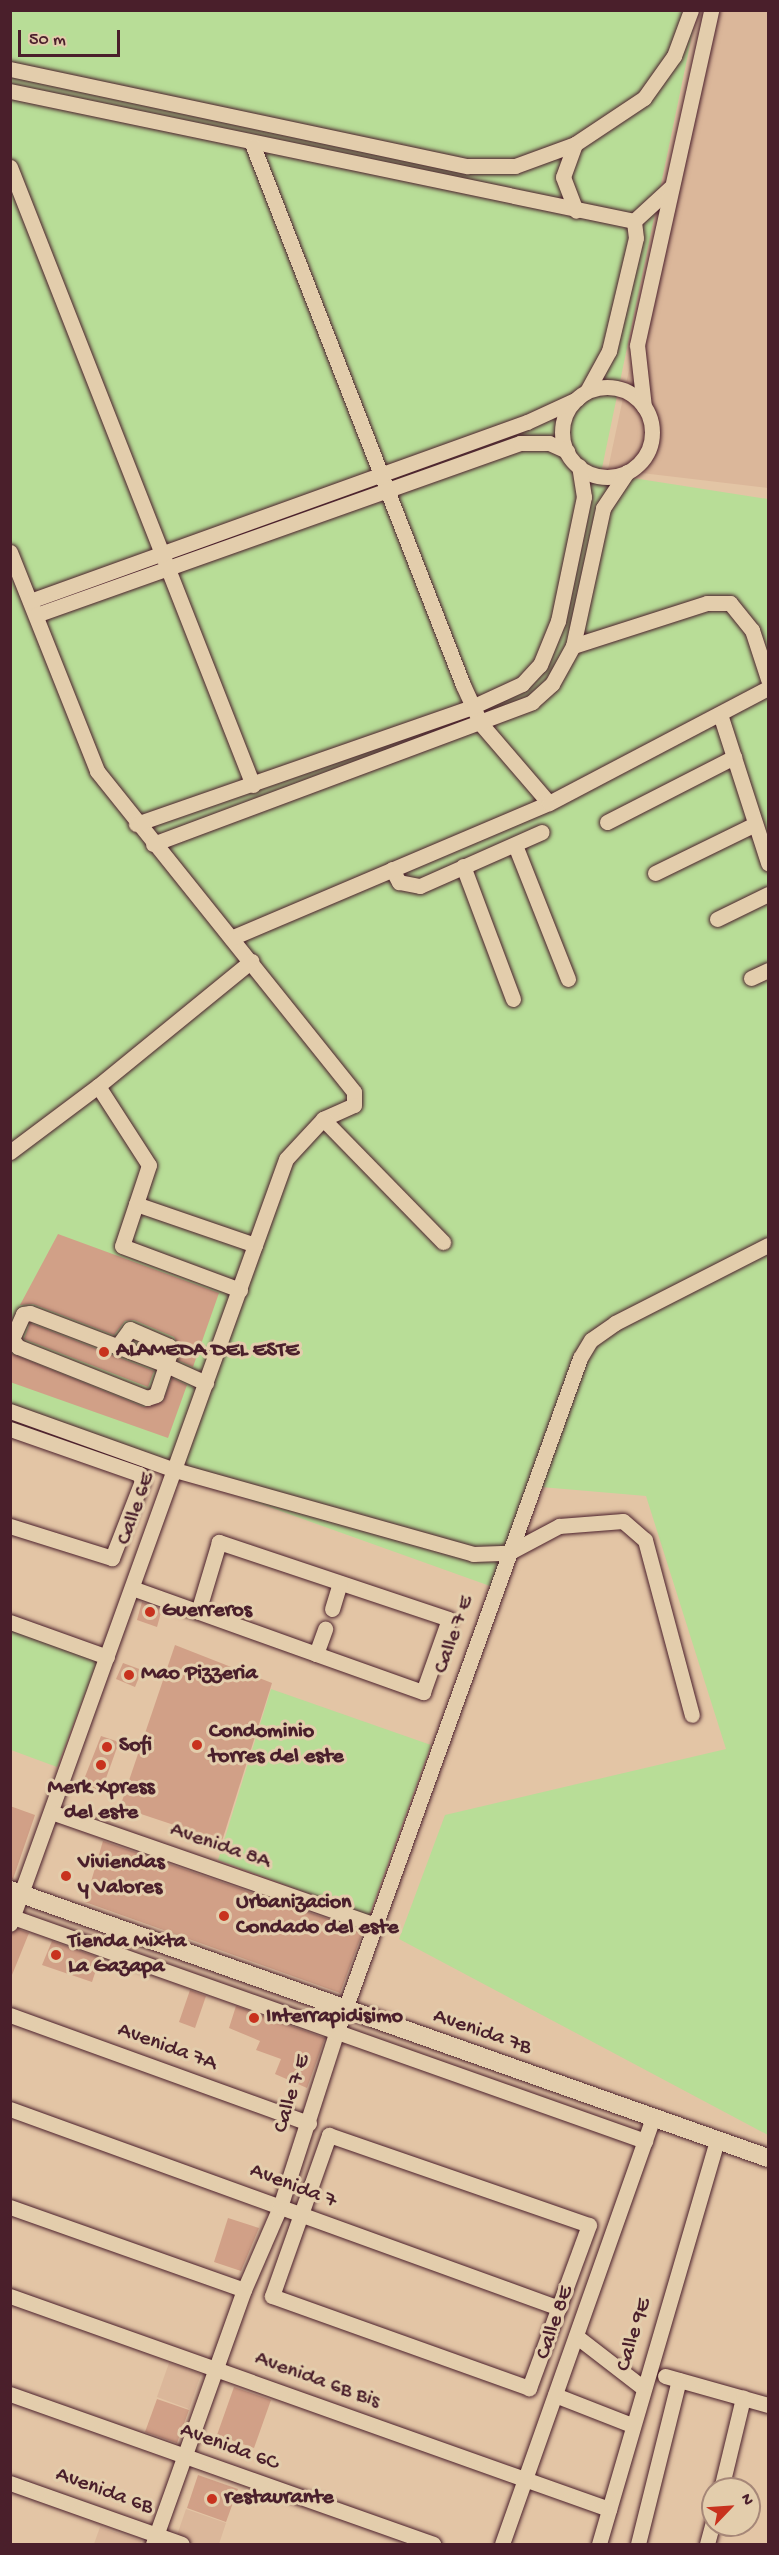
<!DOCTYPE html>
<html>
<head>
<meta charset="utf-8">
<style>
	body { margin:0 }
	#map { position:relative; width:779px; height:2555px; overflow:hidden; background:#e3c5a5; font-family:"Gochi Hand",sans-serif }
	div>[style] { position:absolute }
	.built>* { inset:0; background:#dbb79a }
	.green>* { inset:0; background:#b8dd97 }
	.building>* { inset:0; background:#d1a087 }
	.roads { filter:drop-shadow(0 0 2px #4a1f2b) drop-shadow(0 0 2px #4a1f2b) }
	.minor>* { height:15px; margin:-7.5px; padding:0 7.5px; transform-origin:7.5px; border-radius:7.5px; background:#e3cdac }
	.minor>.ring { margin:-7.5px; padding:0; box-sizing:content-box; background:none; border:15px solid #e3cdac; border-radius:50% }
	.tertiary>* { height:18px; margin:-9px; padding:0 9px; transform-origin:9px; border-radius:9px; background:#e3cdac }
	.dots>* { width:16px; height:16px; translate:-50% -50%; box-sizing:border-box; border:3px solid #e3cdac; border-radius:50% }
	span { translate:-50% -50%; white-space:nowrap; text-align:center; line-height:1.15; -webkit-text-stroke:6px #e3cdac; paint-order:stroke }
	.poi-label { font-size:22px; color:#4a1f2b; font-weight:700 }
	.left { translate:0 -50%; text-align:left }
	.street-label { font-size:22px; color:#4a1f2b }
	.frame { position:absolute; inset:0; border:12px solid #4a1f2b; pointer-events:none }
	.north { position:absolute; left:701px; top:2477px; width:60px; height:60px; box-sizing:border-box; background:#e3cdac; border:2px solid #a68778; border-radius:50%; rotate:65deg; font-size:16px; font-weight:700; line-height:24px; text-align:center; color:#4a1f2b }
	.north::after { content:''; display:block; margin:auto; width:21px; height:27px; background:#c8321e; clip-path:polygon(50% 0,100% 100%,50% 72%,0 100%) }
	.scale { position:absolute; left:18px; top:30px; width:102px; height:27px; box-sizing:border-box; border:3px solid #4a1f2b; border-top:0; padding-left:8px; font-size:18px; line-height:21px; white-space:nowrap; color:#4a1f2b; -webkit-text-stroke:4px #e3cdac; paint-order:stroke }
</style>
</head>
<body>
<div id="map">
	<div class="built">
		<i style="clip-path:polygon(705px 11px,768px 11px,768px 488px,608px 469px)"></i>
		<i style="clip-path:polygon(169px 2363px,201px 2374px,189px 2409px,157px 2397px)"></i>
		<i style="clip-path:polygon(186px 2509px,226px 2523px,219px 2544px,174px 2544px)"></i>
		<i style="clip-path:polygon(100px 2527px,141px 2541px,140px 2544px,94px 2544px)"></i>
	</div>
	<div class="green">
		<i style="clip-path:polygon(10px 11px,697px 11px,601px 473px,768px 499px,768px 2135px,399px 1939px,445px 1815px,726px 1749px,646px 1496px,541px 1487px,504px 1591px,191px 1479px,11px 1407px)"></i>
		<i style="clip-path:polygon(10px 1628px,98px 1660px,57px 1767px,11px 1750px)"></i>
		<i style="clip-path:polygon(271px 1689px,431px 1745px,369px 1916px,218px 1860px)"></i>
	</div>
	<div class="building">
		<i style="clip-path:polygon(58px 1234px,219px 1293px,193px 1367px,178px 1360px,181px 1349px,174px 1337px,134px 1320px,125px 1321px,114px 1335px,33px 1304px,20px 1305px)"></i>
		<i style="clip-path:polygon(30px 1323px,154px 1371px,148px 1387px,24px 1339px)"></i>
		<i style="clip-path:polygon(10px 1353px,144px 1407px,163px 1401px,172px 1378px,187px 1385px,168px 1438px,10px 1382px)"></i>
		<i style="clip-path:polygon(142px 1602px,162px 1609px,157px 1627px,137px 1620px)"></i>
		<i style="clip-path:polygon(175px 1645px,272px 1683px,222px 1841px,120px 1807px)"></i>
		<i style="clip-path:polygon(123px 1663px,142px 1670px,135px 1687px,116px 1679px)"></i>
		<i style="clip-path:polygon(101px 1736px,119px 1742px,100px 1795px,81px 1787px)"></i>
		<i style="clip-path:polygon(10px 1806px,35px 1815px,13px 1879px,10px 1879px)"></i>
		<i style="clip-path:polygon(103px 1841px,363px 1931px,340px 1993px,85px 1902px)"></i>
		<i style="clip-path:polygon(18px 1929px,29px 1933px,12px 1975px,10px 1934px)"></i>
		<i style="clip-path:polygon(52px 1941px,100px 1958px,92px 1982px,42px 1965px)"></i>
		<i style="clip-path:polygon(190px 1990px,206px 1996px,195px 2028px,179px 2022px)"></i>
		<i style="clip-path:polygon(236px 2006px,325px 2038px,307px 2088px,275px 2074px,281px 2059px,256px 2050px,260px 2041px,229px 2028px)"></i>
		<i style="clip-path:polygon(228px 2218px,259px 2228px,241px 2271px,214px 2262px)"></i>
		<i style="clip-path:polygon(234px 2387px,271px 2400px,254px 2448px,217px 2435px)"></i>
		<i style="clip-path:polygon(157px 2399px,189px 2410px,177px 2443px,145px 2432px)"></i>
		<i style="clip-path:polygon(198px 2475px,238px 2489px,226px 2522px,187px 2508px)"></i>
	</div>
	<div class="roads">
		<div class="minor">
			<i style="left:10px;top:69px;width:468px;rotate:12deg"></i>
			<i style="left:468px;top:166px;width:47px"></i>
			<i style="left:515px;top:166px;width:64px;rotate:-20.1deg"></i>
			<i style="left:575px;top:144px;width:83px;rotate:-33.7deg"></i>
			<i style="left:644px;top:98px;width:52px;rotate:-54.5deg"></i>
			<i style="left:674px;top:56px;width:49px;rotate:-69.7deg"></i>
			<i style="left:10px;top:91px;width:637px;rotate:11.77deg"></i>
			<i style="left:634px;top:221px;width:49px;rotate:-42.5deg"></i>
			<i style="left:575px;top:144px;width:35px;rotate:110deg"></i>
			<i style="left:563px;top:177px;width:36px;rotate:69deg"></i>
			<i style="left:253px;top:146px;width:578px;rotate:68.71deg"></i>
			<i style="left:463px;top:685px;width:43px;rotate:65.2deg"></i>
			<i style="left:481px;top:724px;width:104px;rotate:49.3deg"></i>
			<i style="left:10px;top:167px;width:664px;rotate:68.54deg"></i>
			<i class="ring" style="left:562px;top:387px;width:75px;height:75px"></i>
			<i style="left:587px;top:391px;width:46px;rotate:-61.2deg"></i>
			<i style="left:609px;top:351px;width:116px;rotate:-76.6deg"></i>
			<i style="left:636px;top:238px;width:17px;rotate:-97deg"></i>
			<i style="left:644px;top:407px;width:62px;rotate:-96.4deg"></i>
			<i style="left:637px;top:345px;width:343px;rotate:-77.5deg"></i>
			<i style="left:10px;top:552px;width:236px;rotate:68.3deg"></i>
			<i style="left:97px;top:771px;width:411px;rotate:51.3deg"></i>
			<i style="left:354px;top:1092px;width:13px;rotate:90deg"></i>
			<i style="left:354px;top:1105px;width:34px;rotate:156deg"></i>
			<i style="left:323px;top:1119px;width:54px;rotate:132.8deg"></i>
			<i style="left:286px;top:1159px;width:813px;rotate:109.84deg"></i>
			<i style="left:30px;top:601px;width:528px;rotate:-19.81deg"></i>
			<i style="left:527px;top:422px;width:55px;rotate:-24.7deg"></i>
			<i style="left:36px;top:615px;width:514px;rotate:-19.56deg"></i>
			<i style="left:520px;top:443px;width:29px"></i>
			<i style="left:549px;top:443px;width:20px;rotate:24deg"></i>
			<i style="left:573px;top:646px;width:141px;rotate:-17.8deg"></i>
			<i style="left:707px;top:603px;width:23px"></i>
			<i style="left:730px;top:603px;width:35px;rotate:51deg"></i>
			<i style="left:752px;top:630px;width:52px;rotate:71.9deg"></i>
			<i style="left:720px;top:714px;width:157px;rotate:72.1deg"></i>
			<i style="left:607px;top:822px;width:143px;rotate:-27.1deg"></i>
			<i style="left:136px;top:824px;width:358px;rotate:-19.2deg"></i>
			<i style="left:474px;top:706px;width:53px;rotate:-24.6deg"></i>
			<i style="left:522px;top:684px;width:26px;rotate:-47deg"></i>
			<i style="left:540px;top:665px;width:48px;rotate:-67.8deg"></i>
			<i style="left:558px;top:621px;width:127px;rotate:-78.2deg"></i>
			<i style="left:584px;top:497px;width:31px;rotate:-99deg"></i>
			<i style="left:153px;top:844px;width:405px;rotate:-20.5deg"></i>
			<i style="left:532px;top:702px;width:27px;rotate:-42deg"></i>
			<i style="left:552px;top:684px;width:43px;rotate:-61.1deg"></i>
			<i style="left:573px;top:646px;width:141px;rotate:-77.7deg"></i>
			<i style="left:603px;top:508px;width:43px;rotate:-56.3deg"></i>
			<i style="left:515px;top:845px;width:144px;rotate:68.4deg"></i>
			<i style="left:463px;top:866px;width:142px;rotate:69.4deg"></i>
			<i style="left:392px;top:869px;width:15px;rotate:62deg"></i>
			<i style="left:399px;top:882px;width:21px;rotate:11deg"></i>
			<i style="left:420px;top:886px;width:133px;rotate:-23.9deg"></i>
			<i style="left:655px;top:873px;width:111px;rotate:-26.1deg"></i>
			<i style="left:717px;top:919px;width:57px;rotate:-26.1deg"></i>
			<i style="left:231px;top:938px;width:345px;rotate:-23deg"></i>
			<i style="left:549px;top:803px;width:247px;rotate:-27.7deg"></i>
			<i style="left:751px;top:978px;width:19px;rotate:-25deg"></i>
			<i style="left:98px;top:1086px;width:198px;rotate:-39.2deg"></i>
			<i style="left:323px;top:1119px;width:172px;rotate:45.7deg"></i>
			<i style="left:10px;top:1152px;width:110px;rotate:-36.9deg"></i>
			<i style="left:98px;top:1086px;width:94px;rotate:57.2deg"></i>
			<i style="left:149px;top:1165px;width:85px;rotate:108.4deg"></i>
			<i style="left:122px;top:1246px;width:126px;rotate:20.4deg"></i>
			<i style="left:136px;top:1204px;width:126px;rotate:19deg"></i>
			<i style="left:117px;top:1347px;width:22px;rotate:-54deg"></i>
			<i style="left:130px;top:1329px;width:43px;rotate:23.6deg"></i>
			<i style="left:169px;top:1346px;width:4px;rotate:63deg"></i>
			<i style="left:171px;top:1350px;width:47px;rotate:108.4deg"></i>
			<i style="left:156px;top:1395px;width:9px;rotate:162deg"></i>
			<i style="left:147px;top:1398px;width:139px;rotate:-158.4deg"></i>
			<i style="left:18px;top:1347px;width:10px;rotate:-127deg"></i>
			<i style="left:12px;top:1339px;width:27px;rotate:-66deg"></i>
			<i style="left:23px;top:1314px;width:7px;rotate:-8deg"></i>
			<i style="left:30px;top:1313px;width:146px;rotate:20.9deg"></i>
			<i style="left:166px;top:1365px;width:44px;rotate:24.2deg"></i>
			<i style="left:10px;top:1411px;width:175px;rotate:19.7deg"></i>
			<i style="left:175px;top:1470px;width:310px;rotate:15.7deg"></i>
			<i style="left:473px;top:1554px;width:35px;rotate:-2deg"></i>
			<i style="left:508px;top:1553px;width:58px;rotate:-27.9deg"></i>
			<i style="left:559px;top:1526px;width:64px;rotate:-4.5deg"></i>
			<i style="left:623px;top:1521px;width:29px;rotate:41deg"></i>
			<i style="left:645px;top:1540px;width:181px;rotate:75deg"></i>
			<i style="left:10px;top:1429px;width:137px;rotate:19.2deg"></i>
			<i style="left:139px;top:1474px;width:8px;rotate:67deg"></i>
			<i style="left:142px;top:1481px;width:83px;rotate:111.3deg"></i>
			<i style="left:112px;top:1558px;width:107px;rotate:-162.6deg"></i>
			<i style="left:132px;top:1588px;width:195px;rotate:19.7deg"></i>
			<i style="left:316px;top:1654px;width:114px;rotate:19.6deg"></i>
			<i style="left:423px;top:1692px;width:77px;rotate:-70.4deg"></i>
			<i style="left:449px;top:1619px;width:243px;rotate:-161.5deg"></i>
			<i style="left:219px;top:1542px;width:73px;rotate:106.7deg"></i>
			<i style="left:332px;top:1609px;width:27px;rotate:-73deg"></i>
			<i style="left:10px;top:1622px;width:103px;rotate:19.8deg"></i>
			<i style="left:316px;top:1654px;width:27px;rotate:-70deg"></i>
			<i style="left:51px;top:1812px;width:343px;rotate:19.2deg"></i>
			<i style="left:10px;top:1916px;width:674px;rotate:19.51deg"></i>
			<i style="left:10px;top:2015px;width:318px;rotate:19.9deg"></i>
			<i style="left:10px;top:2109px;width:584px;rotate:19.92deg"></i>
			<i style="left:329px;top:2135px;width:275px;rotate:19.1deg"></i>
			<i style="left:589px;top:2225px;width:174px;rotate:110.2deg"></i>
			<i style="left:529px;top:2388px;width:273px;rotate:-160.3deg"></i>
			<i style="left:272px;top:2296px;width:171px;rotate:-70.5deg"></i>
			<i style="left:10px;top:2207px;width:248px;rotate:19.5deg"></i>
			<i style="left:10px;top:2296px;width:636px;rotate:19.58deg"></i>
			<i style="left:576px;top:2336px;width:83px;rotate:37.7deg"></i>
			<i style="left:665px;top:2376px;width:107px;rotate:15.7deg"></i>
			<i style="left:10px;top:2394px;width:449px;rotate:19.5deg"></i>
			<i style="left:555px;top:2395px;width:83px;rotate:21.3deg"></i>
			<i style="left:10px;top:2483px;width:182px;rotate:19.5deg"></i>
			<i style="left:721px;top:2489px;width:94px;rotate:-76.4deg"></i>
			<i style="left:153px;top:2544px;width:270px;rotate:-70.3deg"></i>
			<i style="left:244px;top:2290px;width:90px;rotate:-66.6deg"></i>
			<i style="left:280px;top:2207px;width:182px;rotate:-72.1deg"></i>
			<i style="left:336px;top:2034px;width:719px;rotate:-70.15deg"></i>
			<i style="left:580px;top:1358px;width:21px;rotate:-59deg"></i>
			<i style="left:591px;top:1340px;width:29px;rotate:-35deg"></i>
			<i style="left:615px;top:1323px;width:172px;rotate:-27deg"></i>
			<i style="left:502px;top:2544px;width:453px;rotate:-70.5deg"></i>
			<i style="left:599px;top:2544px;width:421px;rotate:-73.7deg"></i>
			<i style="left:638px;top:2544px;width:169px;rotate:-76deg"></i>
			<i style="left:707px;top:2544px;width:24px;rotate:-75deg"></i>
		</div>
		<div class="tertiary">
			<i style="left:10px;top:1890px;width:804px;rotate:19.47deg"></i>
		</div>
	</div>
	<div class="dots">
		<i style="left:104px;top:1352px;background:#c8321e"></i>
		<i style="left:150px;top:1612px;background:#c8321e"></i>
		<i style="left:129px;top:1675px;background:#c8321e"></i>
		<i style="left:197px;top:1745px;background:#c8321e"></i>
		<i style="left:107px;top:1747px;background:#c8321e"></i>
		<i style="left:101px;top:1765px;background:#c8321e"></i>
		<i style="left:66px;top:1876px;background:#c8321e"></i>
		<i style="left:224px;top:1916px;background:#c8321e"></i>
		<i style="left:56px;top:1955px;background:#c8321e"></i>
		<i style="left:254px;top:2018px;background:#c8321e"></i>
		<i style="left:212px;top:2499px;background:#c8321e"></i>
	</div>
	<div class="poi-label">
		<span class="left" style="left:116px;top:1352px">ALAMEDA DEL ESTE</span>
		<span class="left" style="left:162px;top:1612px">Guerreros</span>
		<span class="left" style="left:141px;top:1675px">Mao Pizzeria</span>
		<span class="left" style="left:209px;top:1745px">Condominio<br>torres del este</span>
		<span class="left" style="left:119px;top:1747px">Sofi</span>
		<span style="left:101px;top:1801px">Merk Xpress<br>del este</span>
		<span class="left" style="left:78px;top:1876px">Viviendas<br>y Valores</span>
		<span class="left" style="left:236px;top:1916px">Urbanizacion<br>Condado del este</span>
		<span class="left" style="left:68px;top:1955px">Tienda Mixta<br>La Gazapa</span>
		<span class="left" style="left:266px;top:2018px">Interrapidisimo</span>
		<span class="left" style="left:224px;top:2499px">restaurante</span>
	</div>
	<div class="street-label">
		<span style="left:137px;top:1509px;rotate:-70deg">Calle 6E</span>
		<span style="left:455px;top:1635px;rotate:-70deg">Calle 7 E</span>
		<span style="left:220px;top:1847px;rotate:19deg">Avenida 8A</span>
		<span style="left:482px;top:2033px;rotate:19deg">Avenida 7B</span>
		<span style="left:167px;top:2048px;rotate:20deg">Avenida 7A</span>
		<span style="left:293px;top:2094px;rotate:-73deg">Calle 7 E</span>
		<span style="left:293px;top:2187px;rotate:21deg">Avenida 7</span>
		<span style="left:556px;top:2323px;rotate:-71deg">Calle 8E</span>
		<span style="left:635px;top:2335px;rotate:-73deg">Calle 9E</span>
		<span style="left:317px;top:2381px;rotate:20deg">Avenida 6B Bis</span>
		<span style="left:229px;top:2448px;rotate:20deg">Avenida 6C</span>
		<span style="left:104px;top:2492px;rotate:20deg">Avenida 6B</span>
	</div>
	<div class="frame"></div>
	<div class="north">N</div>
	<div class="scale">50 m</div>
</div>
</body>
</html>
